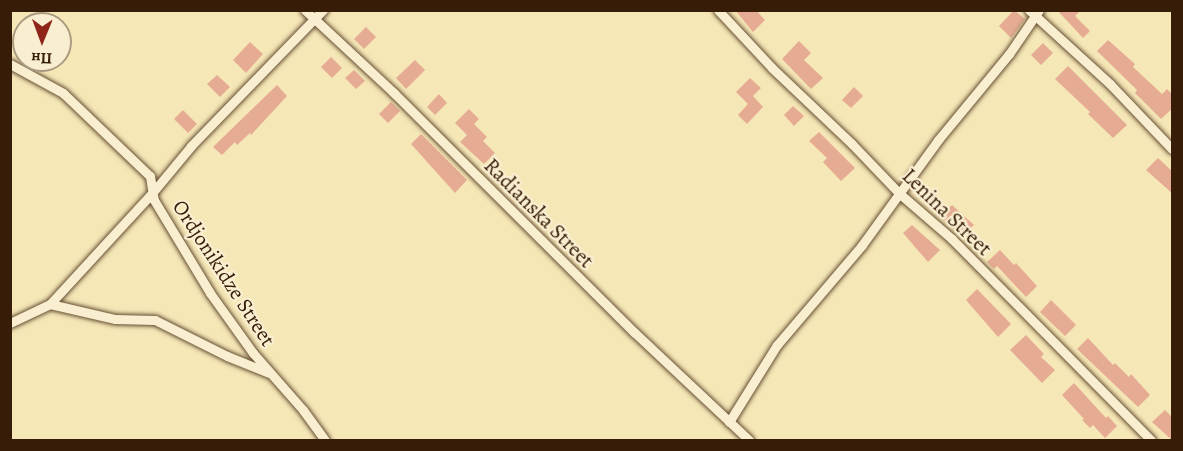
<!DOCTYPE html>
<html>
<head>
<meta charset="utf-8">
<style>
	body { margin:0 }
	#map { position:relative; width:1183px; height:451px; overflow:hidden; background:#f6e7b7; font-family:Alegreya,serif }
	div>[style] { position:absolute }
	.building>* { inset:0; background:#e6ac93 }
	.roads { filter:drop-shadow(0 0 2px #675034) drop-shadow(0 0 2px #675034) }
	.minor>* { height:9px; margin:-4.5px; padding:0 4.5px; transform-origin:4.5px; border-radius:4.5px; background:#f9efd0 }
	span { translate:-50% -50%; white-space:nowrap; text-align:center; line-height:1.15; -webkit-text-stroke:4.5px #f9efd0; paint-order:stroke }
	.street-label { font-size:21px; color:#371d08 }
	.frame { position:absolute; inset:0; border:12px solid #371d08; pointer-events:none }
	.north { position:absolute; left:12px; top:12px; width:60px; height:60px; box-sizing:border-box; background:#f9efd0; border:2px solid #ab9b80; border-radius:50%; rotate:181deg; font-size:16px; font-weight:700; line-height:24px; text-align:center; color:#371d08 }
	.north::after { content:''; display:block; margin:auto; width:21px; height:27px; background:#8f2418; clip-path:polygon(50% 0,100% 100%,50% 72%,0 100%) }
</style>
</head>
<body>
<div id="map">
	<div class="building">
		<i style="clip-path:polygon(735px 10px,756px 10px,765px 20px,753px 32px)"></i>
		<i style="clip-path:polygon(1014px 10px,1025px 19px,1011px 38px,999px 26px)"></i>
		<i style="clip-path:polygon(1057px 10px,1081px 10px,1075px 16px,1090px 31px,1083px 38px)"></i>
		<i style="clip-path:polygon(366px 27px,376px 37px,364px 49px,354px 39px)"></i>
		<i style="clip-path:polygon(1108px 40px,1135px 64px,1133px 67px,1162px 94px,1167px 89px,1173px 95px,1173px 108px,1161px 119px,1135px 93px,1137px 90px,1097px 51px)"></i>
		<i style="clip-path:polygon(799px 41px,811px 53px,804px 60px,823px 78px,811px 89px,782px 59px)"></i>
		<i style="clip-path:polygon(250px 42px,263px 54px,246px 73px,233px 60px)"></i>
		<i style="clip-path:polygon(1043px 43px,1053px 53px,1041px 65px,1031px 55px)"></i>
		<i style="clip-path:polygon(331px 57px,342px 68px,332px 78px,321px 67px)"></i>
		<i style="clip-path:polygon(415px 60px,425px 70px,406px 89px,396px 78px)"></i>
		<i style="clip-path:polygon(1068px 66px,1127px 125px,1113px 138px,1088px 114px,1090px 112px,1055px 79px)"></i>
		<i style="clip-path:polygon(354px 70px,365px 81px,356px 89px,345px 78px)"></i>
		<i style="clip-path:polygon(217px 75px,230px 87px,220px 97px,207px 84px)"></i>
		<i style="clip-path:polygon(750px 78px,761px 88px,753px 96px,763px 107px,747px 124px,738px 115px,748px 104px,736px 92px)"></i>
		<i style="clip-path:polygon(277px 85px,287px 96px,251px 135px,250px 133px,237px 145px,235px 142px,222px 155px,213px 147px)"></i>
		<i style="clip-path:polygon(854px 87px,863px 96px,851px 108px,842px 100px)"></i>
		<i style="clip-path:polygon(439px 94px,447px 103px,435px 115px,427px 107px)"></i>
		<i style="clip-path:polygon(391px 102px,400px 111px,388px 123px,379px 114px)"></i>
		<i style="clip-path:polygon(793px 106px,804px 116px,794px 126px,784px 115px)"></i>
		<i style="clip-path:polygon(469px 109px,479px 119px,474px 124px,487px 137px,483px 141px,495px 153px,484px 164px,460px 142px,467px 135px,455px 123px)"></i>
		<i style="clip-path:polygon(183px 110px,197px 124px,188px 133px,174px 119px)"></i>
		<i style="clip-path:polygon(819px 132px,855px 168px,841px 181px,823px 162px,827px 158px,809px 141px)"></i>
		<i style="clip-path:polygon(421px 134px,467px 180px,455px 193px,411px 144px)"></i>
		<i style="clip-path:polygon(1158px 158px,1173px 172px,1173px 194px,1146px 170px)"></i>
		<i style="clip-path:polygon(924px 184px,938px 197px,929px 205px,916px 192px)"></i>
		<i style="clip-path:polygon(952px 205px,974px 225px,962px 237px,941px 216px)"></i>
		<i style="clip-path:polygon(912px 225px,940px 250px,928px 262px,903px 233px)"></i>
		<i style="clip-path:polygon(1000px 250px,1014px 265px,1016px 263px,1037px 286px,1026px 297px,997px 266px,994px 269px,987px 262px)"></i>
		<i style="clip-path:polygon(977px 289px,1011px 324px,998px 337px,966px 300px)"></i>
		<i style="clip-path:polygon(1051px 300px,1076px 325px,1065px 336px,1040px 312px)"></i>
		<i style="clip-path:polygon(1026px 335px,1044px 354px,1041px 357px,1055px 370px,1042px 383px,1010px 350px)"></i>
		<i style="clip-path:polygon(1088px 338px,1113px 365px,1115px 363px,1129px 377px,1131px 374px,1150px 395px,1138px 407px,1077px 349px)"></i>
		<i style="clip-path:polygon(1074px 383px,1106px 418px,1108px 416px,1117px 426px,1105px 438px,1093px 425px,1090px 428px,1082px 420px,1084px 419px,1062px 395px)"></i>
		<i style="clip-path:polygon(1165px 410px,1173px 418px,1173px 441px,1152px 422px)"></i>
	</div>
	<div class="roads">
		<div class="minor">
			<i style="left:305px;top:10px;width:122px;rotate:43deg"></i>
			<i style="left:394px;top:93px;width:339px;rotate:44.9deg"></i>
			<i style="left:634px;top:332px;width:158px;rotate:43.2deg"></i>
			<i style="left:718px;top:10px;width:79px;rotate:47deg"></i>
			<i style="left:772px;top:68px;width:110px;rotate:43.5deg"></i>
			<i style="left:852px;top:144px;width:69px;rotate:46.2deg"></i>
			<i style="left:900px;top:194px;width:69px;rotate:40.9deg"></i>
			<i style="left:952px;top:239px;width:283px;rotate:45.3deg"></i>
			<i style="left:1029px;top:10px;width:110px;rotate:42.4deg"></i>
			<i style="left:1110px;top:84px;width:90px;rotate:46.4deg"></i>
			<i style="left:10px;top:64px;width:60px;rotate:28.7deg"></i>
			<i style="left:63px;top:93px;width:120px;rotate:43.7deg"></i>
			<i style="left:150px;top:176px;width:24px;rotate:81deg"></i>
			<i style="left:154px;top:200px;width:109px;rotate:58.9deg"></i>
			<i style="left:210px;top:293px;width:74px;rotate:54.4deg"></i>
			<i style="left:253px;top:353px;width:76px;rotate:48.7deg"></i>
			<i style="left:303px;top:410px;width:37px;rotate:54deg"></i>
			<i style="left:50px;top:304px;width:152px;rotate:-47.4deg"></i>
			<i style="left:153px;top:192px;width:60px;rotate:-50.4deg"></i>
			<i style="left:191px;top:146px;width:190px;rotate:-45.9deg"></i>
			<i style="left:10px;top:323px;width:44px;rotate:-25.4deg"></i>
			<i style="left:50px;top:304px;width:67px;rotate:13deg"></i>
			<i style="left:115px;top:319px;width:40px;rotate:1.4deg"></i>
			<i style="left:155px;top:320px;width:80px;rotate:26.6deg"></i>
			<i style="left:227px;top:356px;width:45px;rotate:22deg"></i>
			<i style="left:729px;top:422px;width:91px;rotate:-58.1deg"></i>
			<i style="left:777px;top:345px;width:131px;rotate:-49.6deg"></i>
			<i style="left:862px;top:245px;width:130px;rotate:-54.1deg"></i>
			<i style="left:938px;top:140px;width:112px;rotate:-50.5deg"></i>
			<i style="left:1009px;top:54px;width:53px;rotate:-55.7deg"></i>
		</div>
	</div>
	<div class="street-label">
		<span style="left:947px;top:212px;rotate:44deg">Lenina Street</span>
		<span style="left:539px;top:213px;rotate:45deg">Radianska Street</span>
		<span style="left:224px;top:273px;rotate:57deg">Ordjonikidze Street</span>
	</div>
	<div class="frame"></div>
	<div class="north">Пн</div>
</div>
</body>
</html>
